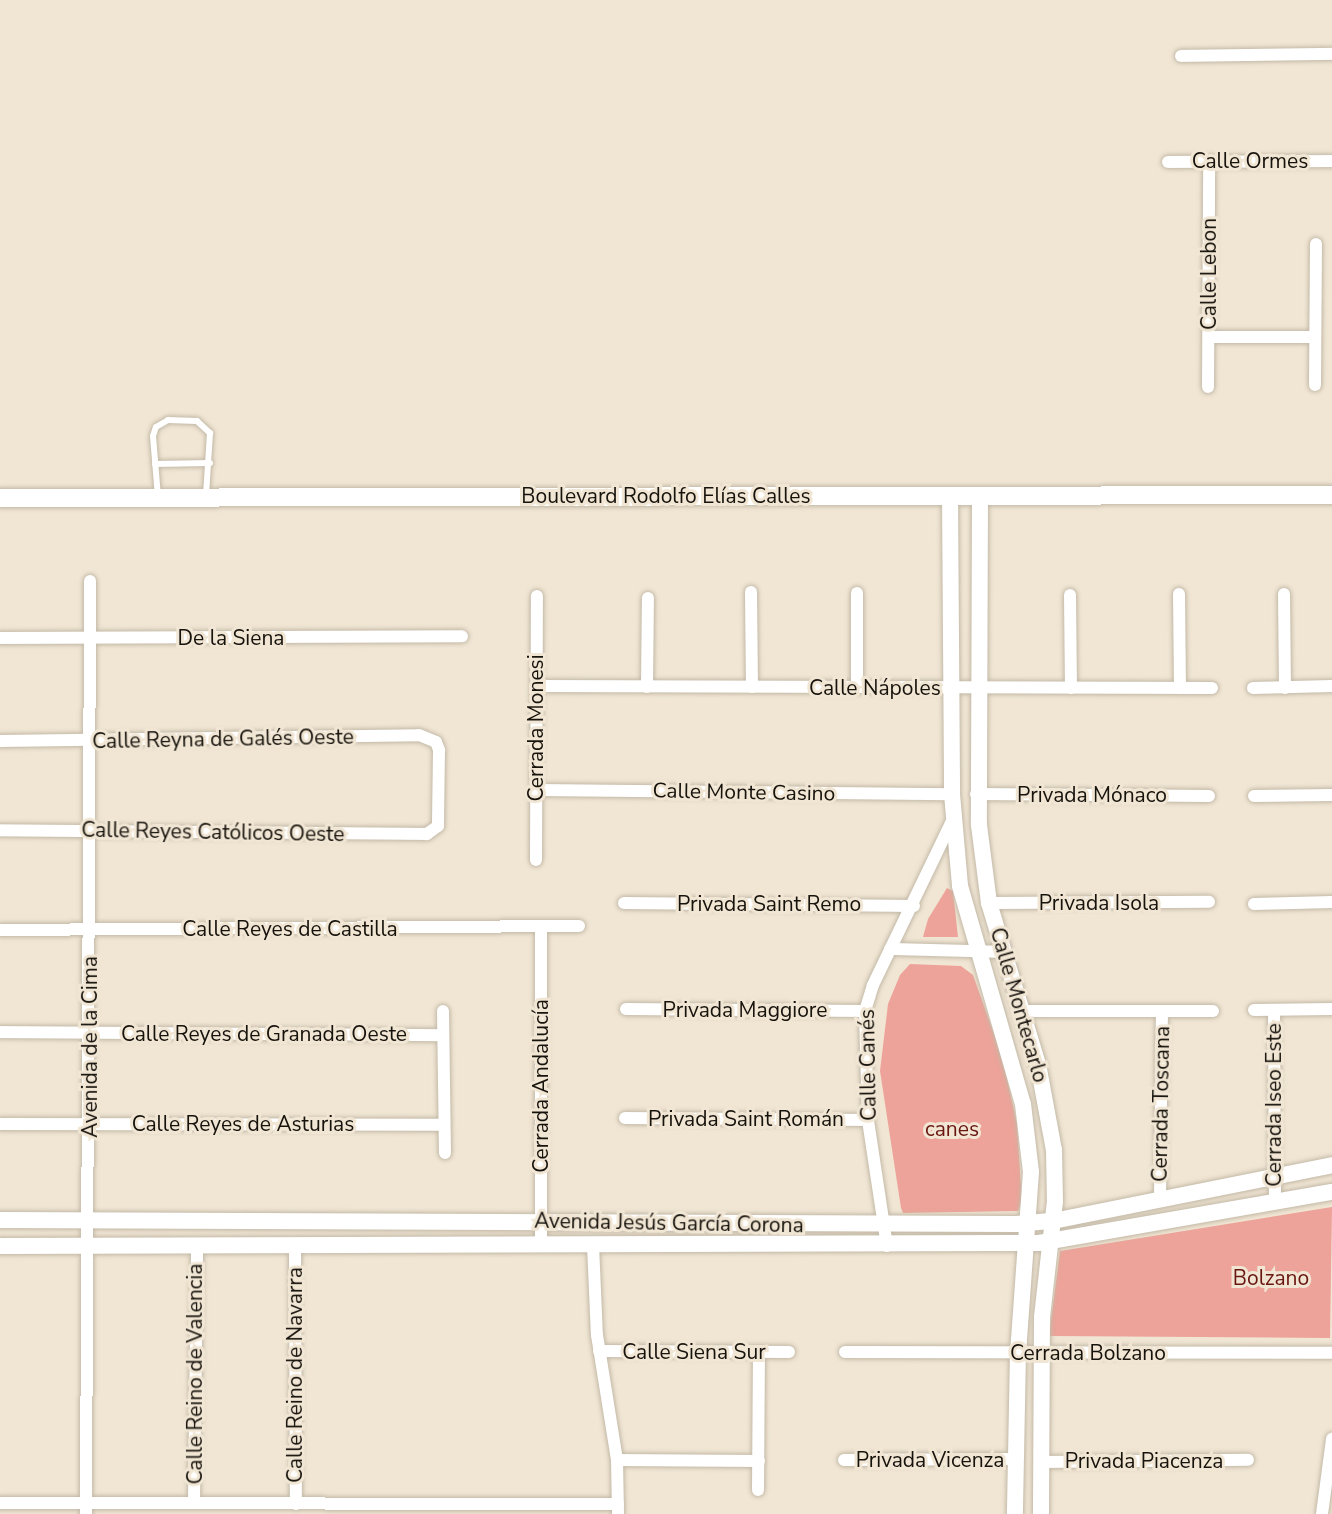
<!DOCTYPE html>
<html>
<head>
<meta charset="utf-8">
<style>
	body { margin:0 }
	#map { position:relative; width:1332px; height:1514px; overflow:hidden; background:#f1e6d4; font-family:"Nunito Sans",sans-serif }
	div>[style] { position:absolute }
	.green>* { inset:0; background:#eda399 }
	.roads { filter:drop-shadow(0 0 2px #c3b9a7) drop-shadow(0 0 2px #c3b9a7) }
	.service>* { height:6px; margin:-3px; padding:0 3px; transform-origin:3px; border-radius:3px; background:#fff }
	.minor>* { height:12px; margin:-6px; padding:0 6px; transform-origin:6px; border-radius:6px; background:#fff }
	.tertiary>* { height:16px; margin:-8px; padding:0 8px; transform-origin:8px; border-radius:8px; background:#fff }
	.secondary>* { height:18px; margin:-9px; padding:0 9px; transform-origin:9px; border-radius:9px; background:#fff }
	span { translate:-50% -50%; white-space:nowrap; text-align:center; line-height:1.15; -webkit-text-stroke:6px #f1e6d4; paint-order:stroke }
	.street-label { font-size:21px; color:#16120c }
	.park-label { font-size:21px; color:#691510 }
</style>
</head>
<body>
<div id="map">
	<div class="green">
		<i style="clip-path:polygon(947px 888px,953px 891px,958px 937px,923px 937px,928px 919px)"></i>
		<i style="clip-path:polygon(910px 964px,961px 966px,973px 975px,1002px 1056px,1017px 1124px,1022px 1201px,1018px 1211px,903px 1213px,901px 1208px,880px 1071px,888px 1004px,900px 975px)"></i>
		<i style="clip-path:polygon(1332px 1207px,1330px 1338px,1049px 1336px,1060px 1251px)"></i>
	</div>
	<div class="roads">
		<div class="service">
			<i style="left:155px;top:464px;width:55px;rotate:-1deg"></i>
			<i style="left:158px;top:497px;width:61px;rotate:-94.7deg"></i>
			<i style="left:153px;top:436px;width:9px;rotate:-72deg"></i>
			<i style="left:156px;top:427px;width:14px;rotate:-30deg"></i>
			<i style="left:168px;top:420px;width:29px;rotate:2deg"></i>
			<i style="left:197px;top:421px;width:18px;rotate:43deg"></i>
			<i style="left:210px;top:433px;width:62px;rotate:93.7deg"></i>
		</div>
		<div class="minor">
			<i style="left:1181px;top:56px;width:151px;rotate:-0.8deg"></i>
			<i style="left:1168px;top:162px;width:164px;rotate:-0.3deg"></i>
			<i style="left:1209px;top:337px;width:105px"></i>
			<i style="left:1315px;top:385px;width:141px;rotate:-89.6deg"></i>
			<i style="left:1208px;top:387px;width:226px;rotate:-89.7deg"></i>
			<i style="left:751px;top:592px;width:95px;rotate:89.4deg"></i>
			<i style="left:857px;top:593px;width:95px;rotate:90deg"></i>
			<i style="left:1179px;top:594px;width:94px;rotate:89.4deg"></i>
			<i style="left:1284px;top:594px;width:94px;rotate:89.4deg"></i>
			<i style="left:1070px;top:595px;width:93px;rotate:89.4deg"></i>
			<i style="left:0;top:638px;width:462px;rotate:-0.2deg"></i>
			<i style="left:537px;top:686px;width:675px;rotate:0.17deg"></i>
			<i style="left:647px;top:687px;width:89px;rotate:-89.4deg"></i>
			<i style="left:1253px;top:688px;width:79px;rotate:-1.5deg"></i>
			<i style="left:0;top:741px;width:419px;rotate:-0.8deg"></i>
			<i style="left:419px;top:735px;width:18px;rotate:22deg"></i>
			<i style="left:436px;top:742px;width:9px;rotate:69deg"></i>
			<i style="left:439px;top:750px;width:76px;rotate:90.8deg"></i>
			<i style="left:438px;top:826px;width:14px;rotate:144deg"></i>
			<i style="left:427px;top:834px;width:427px;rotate:-179.5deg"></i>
			<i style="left:537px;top:790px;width:415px;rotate:0.6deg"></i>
			<i style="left:976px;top:794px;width:233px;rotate:0.5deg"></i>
			<i style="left:1254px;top:796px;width:78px;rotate:-0.7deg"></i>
			<i style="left:536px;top:860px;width:264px;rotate:-89.8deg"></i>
			<i style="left:624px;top:903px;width:290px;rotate:0.6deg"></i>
			<i style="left:989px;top:903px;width:220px;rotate:-0.3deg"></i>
			<i style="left:1254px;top:904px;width:78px;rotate:-1.5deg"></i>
			<i style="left:541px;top:927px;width:318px;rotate:90deg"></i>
			<i style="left:0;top:930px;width:579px;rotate:-0.4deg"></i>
			<i style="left:890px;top:949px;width:111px;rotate:1.5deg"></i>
			<i style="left:626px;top:1009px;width:239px;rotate:0.5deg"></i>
			<i style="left:1254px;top:1010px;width:78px;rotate:-0.7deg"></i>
			<i style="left:1274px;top:1010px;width:191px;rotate:89.7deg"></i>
			<i style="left:443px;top:1011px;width:142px;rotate:89.2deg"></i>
			<i style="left:1020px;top:1011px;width:193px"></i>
			<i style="left:0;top:1032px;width:443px;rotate:0.4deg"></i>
			<i style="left:625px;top:1118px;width:243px;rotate:0.5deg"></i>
			<i style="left:0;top:1124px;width:444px;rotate:0.1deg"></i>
			<i style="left:1160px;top:1198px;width:187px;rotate:-89.4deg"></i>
			<i style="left:593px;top:1245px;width:90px;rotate:87.5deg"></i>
			<i style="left:597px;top:1335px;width:127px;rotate:80.9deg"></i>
			<i style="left:617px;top:1460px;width:54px;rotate:88.9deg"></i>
			<i style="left:295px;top:1246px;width:258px;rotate:89.8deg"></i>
			<i style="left:887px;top:1246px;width:127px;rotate:-98.6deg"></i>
			<i style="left:868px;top:1120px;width:109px;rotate:-91.6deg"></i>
			<i style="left:865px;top:1011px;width:27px;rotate:-73deg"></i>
			<i style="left:873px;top:985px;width:184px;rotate:-64.3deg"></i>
			<i style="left:599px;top:1351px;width:190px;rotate:0.3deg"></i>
			<i style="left:845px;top:1352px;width:487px;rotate:0.1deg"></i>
			<i style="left:617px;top:1460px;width:142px;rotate:0.4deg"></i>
			<i style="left:844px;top:1460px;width:171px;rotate:-0.3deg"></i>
			<i style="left:1040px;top:1462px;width:208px;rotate:-0.6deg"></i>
			<i style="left:758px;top:1490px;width:138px;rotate:-89.6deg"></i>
			<i style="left:194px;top:1502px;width:255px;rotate:-89.3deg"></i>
			<i style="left:0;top:1503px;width:618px;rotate:0.09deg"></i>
			<i style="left:86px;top:1514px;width:933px;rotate:-89.75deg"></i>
			<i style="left:1322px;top:1514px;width:76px;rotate:-82.4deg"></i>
		</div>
		<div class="tertiary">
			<i style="left:980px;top:495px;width:330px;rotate:90.2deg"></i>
			<i style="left:979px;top:825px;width:79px;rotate:82.7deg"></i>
			<i style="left:989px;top:903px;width:168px;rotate:73.1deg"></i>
			<i style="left:1038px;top:1064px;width:87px;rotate:79.5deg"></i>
			<i style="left:1054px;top:1150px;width:51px;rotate:88.9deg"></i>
			<i style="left:1055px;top:1201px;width:117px;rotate:96.4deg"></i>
			<i style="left:1042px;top:1317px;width:197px;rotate:90.3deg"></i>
			<i style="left:950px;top:496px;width:298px;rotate:89.6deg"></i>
			<i style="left:952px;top:794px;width:92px;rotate:85deg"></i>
			<i style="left:960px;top:886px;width:227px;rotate:73.9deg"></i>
			<i style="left:1023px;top:1104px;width:68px;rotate:83.3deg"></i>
			<i style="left:1031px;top:1172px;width:180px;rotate:94.1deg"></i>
			<i style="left:1018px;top:1352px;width:162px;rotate:91.1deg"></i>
			<i style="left:0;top:1220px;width:1016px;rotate:0.23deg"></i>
			<i style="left:1016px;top:1224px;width:37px;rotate:-5deg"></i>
			<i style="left:1053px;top:1221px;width:285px;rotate:-11.3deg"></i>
			<i style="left:0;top:1246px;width:1039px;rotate:-0.17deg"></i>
			<i style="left:1039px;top:1243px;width:297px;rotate:-9.9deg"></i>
		</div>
		<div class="secondary">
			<i style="left:0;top:498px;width:1332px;rotate:-0.13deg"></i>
		</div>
	</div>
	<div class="street-label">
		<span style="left:1250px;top:161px">Calle Ormes</span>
		<span style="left:1209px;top:274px;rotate:-90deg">Calle Lebon</span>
		<span style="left:666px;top:496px">Boulevard Rodolfo Elías Calles</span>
		<span style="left:231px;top:638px">De la Siena</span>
		<span style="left:875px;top:688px">Calle Nápoles</span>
		<span style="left:536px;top:728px;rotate:-90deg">Cerrada Monesi</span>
		<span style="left:223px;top:739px;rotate:-1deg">Calle Reyna de Galés Oeste</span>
		<span style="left:744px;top:792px;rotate:1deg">Calle Monte Casino</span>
		<span style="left:1092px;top:795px">Privada Mónaco</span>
		<span style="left:213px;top:832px;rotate:1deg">Calle Reyes Católicos Oeste</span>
		<span style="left:1099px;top:903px">Privada Isola</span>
		<span style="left:769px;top:904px">Privada Saint Remo</span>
		<span style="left:290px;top:929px">Calle Reyes de Castilla</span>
		<span style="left:1019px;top:1005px;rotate:74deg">Calle Montecarlo</span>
		<span style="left:745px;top:1010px">Privada Maggiore</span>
		<span style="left:264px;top:1034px">Calle Reyes de Granada Oeste</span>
		<span style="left:90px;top:1047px;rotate:-90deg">Avenida de la Cima</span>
		<span style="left:868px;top:1065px;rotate:-91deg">Calle Canés</span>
		<span style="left:541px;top:1086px;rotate:-90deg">Cerrada Andalucía</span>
		<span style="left:1161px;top:1104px;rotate:-89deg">Cerrada Toscana</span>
		<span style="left:1274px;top:1105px;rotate:-90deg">Cerrada Iseo Este</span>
		<span style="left:746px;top:1119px">Privada Saint Román</span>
		<span style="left:243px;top:1124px">Calle Reyes de Asturias</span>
		<span style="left:669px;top:1223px;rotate:1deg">Avenida Jesús García Corona</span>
		<span style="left:694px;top:1352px">Calle Siena Sur</span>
		<span style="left:1088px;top:1353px">Cerrada Bolzano</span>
		<span style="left:195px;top:1374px;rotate:-90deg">Calle Reino de Valencia</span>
		<span style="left:295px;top:1375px;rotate:-90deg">Calle Reino de Navarra</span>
		<span style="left:930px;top:1460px">Privada Vicenza</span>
		<span style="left:1144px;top:1461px">Privada Piacenza</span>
	</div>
	<div class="park-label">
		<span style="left:952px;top:1129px">canes</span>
		<span style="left:1271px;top:1278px">Bolzano</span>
	</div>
</div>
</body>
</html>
